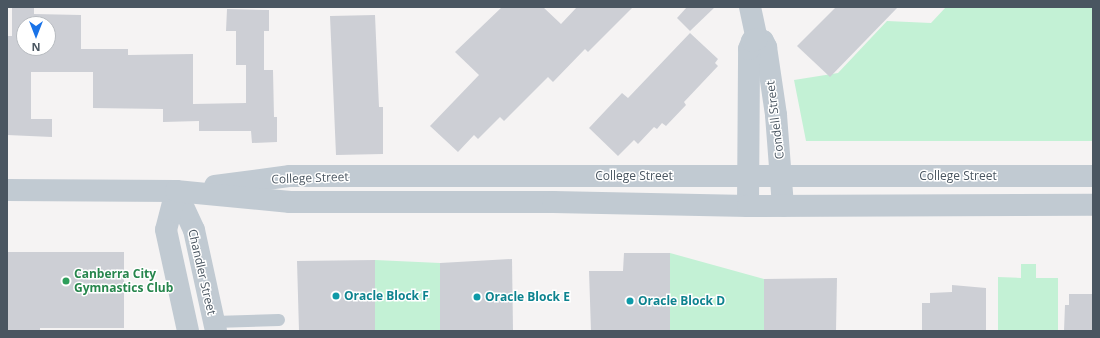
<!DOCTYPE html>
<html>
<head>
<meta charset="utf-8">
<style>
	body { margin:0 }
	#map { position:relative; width:1100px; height:338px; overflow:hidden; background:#f5f3f3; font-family:"Open Sans",sans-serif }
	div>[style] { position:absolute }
	.green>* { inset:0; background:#c3f1d5 }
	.building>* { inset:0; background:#cdcfd5 }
	.service>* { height:12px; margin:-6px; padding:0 6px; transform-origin:6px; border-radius:6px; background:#c1cad2 }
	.minor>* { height:22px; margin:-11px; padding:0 11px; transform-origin:11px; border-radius:11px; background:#c1cad2 }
	.tertiary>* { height:22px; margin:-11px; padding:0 11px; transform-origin:11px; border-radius:11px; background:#c1cad2 }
	.dots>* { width:11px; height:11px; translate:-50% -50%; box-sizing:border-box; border:2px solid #fff; border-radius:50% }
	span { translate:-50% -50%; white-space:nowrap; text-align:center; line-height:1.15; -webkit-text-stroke:3px #fff; paint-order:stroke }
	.street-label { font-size:12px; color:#4a5661 }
	.leisure-label { font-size:12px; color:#27864d; font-weight:700 }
	.left { translate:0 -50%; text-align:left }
	.culture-label { font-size:12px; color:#0d838f; font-weight:700 }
	.frame { position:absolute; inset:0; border:8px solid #4a5661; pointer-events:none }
	.north { position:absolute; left:16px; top:16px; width:40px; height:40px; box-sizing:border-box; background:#fff; border:1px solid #b7bbc0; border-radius:50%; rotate:180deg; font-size:11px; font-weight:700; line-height:16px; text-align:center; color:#4a5661 }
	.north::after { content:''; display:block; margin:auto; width:14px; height:18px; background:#1a73e8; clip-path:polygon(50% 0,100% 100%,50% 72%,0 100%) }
</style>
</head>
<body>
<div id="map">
	<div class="green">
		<i style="clip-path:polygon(946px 7px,1093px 7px,1093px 141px,806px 141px,794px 80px,838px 73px,887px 21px,931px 23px)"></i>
		<i style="clip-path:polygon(670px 253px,764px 279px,764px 331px,670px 331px)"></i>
		<i style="clip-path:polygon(375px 260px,440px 263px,440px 331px,375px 331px)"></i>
		<i style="clip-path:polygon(1021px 264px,1036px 264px,1036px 278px,1058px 278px,1058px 331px,998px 331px,998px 277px,1021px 278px)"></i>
	</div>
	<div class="building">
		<i style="clip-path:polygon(evenodd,12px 7px,34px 7px,34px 14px,81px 15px,81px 49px,128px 49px,128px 55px,193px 54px,193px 104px,246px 103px,246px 65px,236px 65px,236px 31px,226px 31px,227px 9px,269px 10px,269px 31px,264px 31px,264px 70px,273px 70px,274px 117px,277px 117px,277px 142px,252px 143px,251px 131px,199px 131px,199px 121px,163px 122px,163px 109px,93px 108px,93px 72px,31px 72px,31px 119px,52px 119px,52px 137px,7px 135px,7px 36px,12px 36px,12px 7px,24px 24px,48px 24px,48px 48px,24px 48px,24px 24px)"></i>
		<i style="clip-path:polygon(502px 7px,543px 7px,561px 24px,577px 7px,633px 7px,588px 52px,585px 49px,553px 82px,548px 77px,504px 121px,500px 117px,478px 139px,474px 135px,458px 152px,430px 126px,479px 75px,455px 52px)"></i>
		<i style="clip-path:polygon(687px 7px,715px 7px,690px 31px,677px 18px)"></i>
		<i style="clip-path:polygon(836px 7px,898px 7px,830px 77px,797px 46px)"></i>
		<i style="clip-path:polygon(375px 15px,379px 107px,383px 107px,383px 154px,336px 155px,330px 16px)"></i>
		<i style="clip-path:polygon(690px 33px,718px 59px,715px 63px,718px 66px,684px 102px,686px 105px,666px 126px,662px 123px,657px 129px,654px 127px,638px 144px,634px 140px,618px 156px,589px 128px,622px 93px,628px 98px)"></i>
		<i style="clip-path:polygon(7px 252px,124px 252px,124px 328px,40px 328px,40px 331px,7px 331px)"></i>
		<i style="clip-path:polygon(624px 253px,670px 253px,670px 331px,591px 331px,589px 271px,623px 271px)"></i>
		<i style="clip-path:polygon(512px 259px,513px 331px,440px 331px,440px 263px)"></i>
		<i style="clip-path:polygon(375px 260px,375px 331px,299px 331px,297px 261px)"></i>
		<i style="clip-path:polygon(837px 278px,836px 331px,764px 331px,764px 279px)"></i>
		<i style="clip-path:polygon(952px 285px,986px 288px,986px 331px,922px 331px,922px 303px,930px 303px,930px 293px,952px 292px)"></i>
		<i style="clip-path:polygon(1069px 294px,1093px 294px,1093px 331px,1064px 331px,1065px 305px,1069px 305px)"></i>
	</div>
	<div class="service">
		<i style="left:214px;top:322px;width:65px;rotate:-1.8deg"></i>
	</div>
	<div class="minor">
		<i style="left:750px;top:7px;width:33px;rotate:78deg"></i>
		<i style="left:757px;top:39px;width:6px;rotate:18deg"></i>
		<i style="left:763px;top:41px;width:7px;rotate:63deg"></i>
		<i style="left:766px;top:47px;width:69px;rotate:81.6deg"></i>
		<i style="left:776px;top:115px;width:91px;rotate:85.6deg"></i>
		<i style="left:176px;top:191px;width:43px;rotate:65.2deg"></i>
		<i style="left:194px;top:230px;width:103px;rotate:77.7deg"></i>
		<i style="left:176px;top:191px;width:40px;rotate:104.4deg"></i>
		<i style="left:166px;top:230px;width:103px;rotate:77.7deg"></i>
		<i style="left:748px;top:206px;width:157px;rotate:-89.6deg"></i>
		<i style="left:749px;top:49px;width:9px;rotate:-69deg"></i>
		<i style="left:752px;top:41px;width:5px;rotate:-22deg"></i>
	</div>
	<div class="tertiary">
		<i style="left:215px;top:186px;width:76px;rotate:-7.6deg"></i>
		<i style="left:290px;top:176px;width:803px"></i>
		<i style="left:7px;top:190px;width:169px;rotate:0.3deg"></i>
		<i style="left:176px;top:191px;width:115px;rotate:5.5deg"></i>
		<i style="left:290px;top:202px;width:263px"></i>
		<i style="left:553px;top:202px;width:195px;rotate:1.2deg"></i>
		<i style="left:748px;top:206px;width:345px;rotate:-0.2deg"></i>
	</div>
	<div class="dots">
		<i style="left:66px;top:281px;background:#2e9e5b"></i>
		<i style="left:336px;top:296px;background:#0f9aa8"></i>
		<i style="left:477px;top:297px;background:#0f9aa8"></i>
		<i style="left:630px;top:301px;background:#0f9aa8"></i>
	</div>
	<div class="street-label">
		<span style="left:775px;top:120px;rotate:-97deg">Condell Street</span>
		<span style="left:634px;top:176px">College Street</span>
		<span style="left:958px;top:176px">College Street</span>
		<span style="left:310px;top:178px;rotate:-2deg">College Street</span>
		<span style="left:202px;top:272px;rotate:77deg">Chandler Street</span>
	</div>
	<div class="leisure-label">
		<span class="left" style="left:74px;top:281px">Canberra City<br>Gymnastics Club</span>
	</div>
	<div class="culture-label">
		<span class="left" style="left:344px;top:296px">Oracle Block F</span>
		<span class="left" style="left:485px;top:297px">Oracle Block E</span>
		<span class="left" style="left:638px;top:301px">Oracle Block D</span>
	</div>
	<div class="frame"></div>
	<div class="north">N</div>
</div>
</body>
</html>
